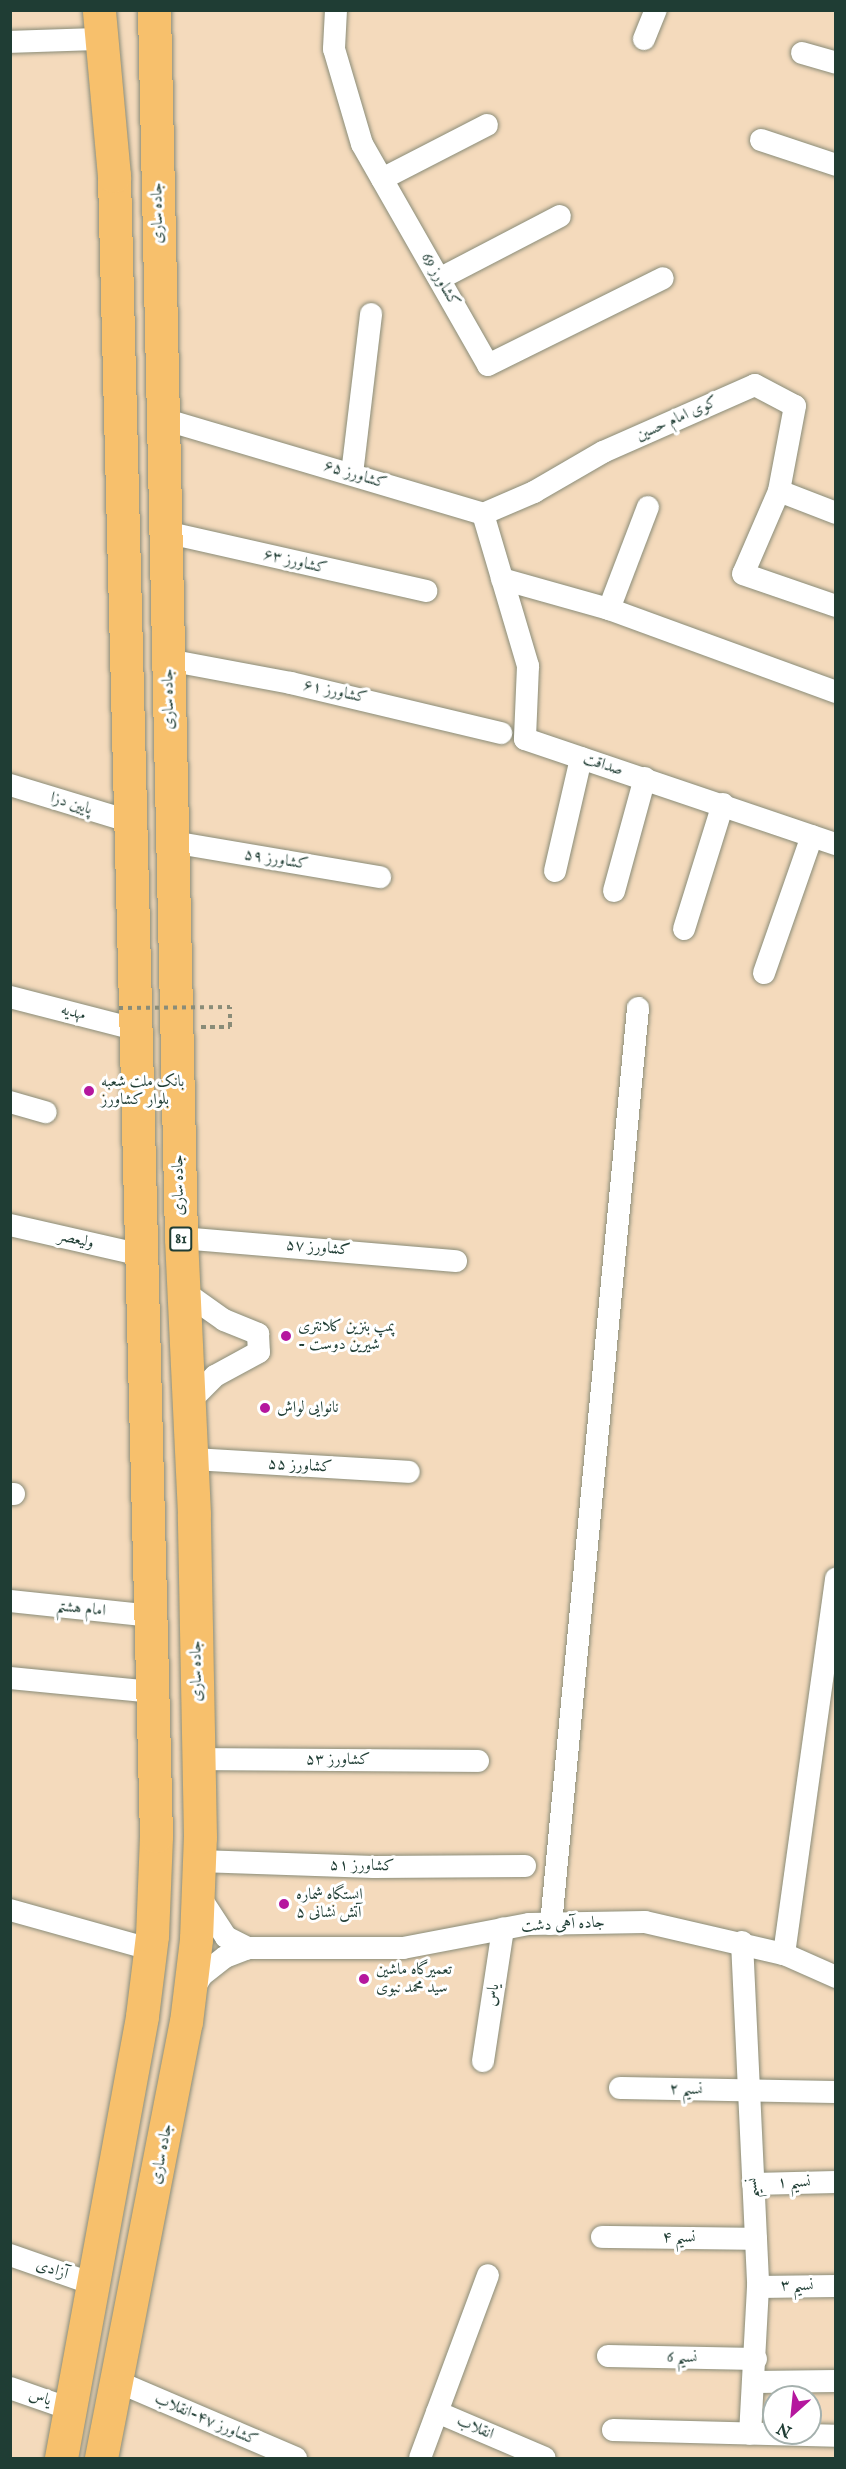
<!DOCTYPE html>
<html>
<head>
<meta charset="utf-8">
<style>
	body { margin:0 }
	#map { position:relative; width:846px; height:2469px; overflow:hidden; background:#f4dabc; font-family:"IM FELL English",Amiri,serif }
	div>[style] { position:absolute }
	.path>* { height:4px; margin-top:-2px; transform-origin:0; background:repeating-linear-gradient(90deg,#8a8c78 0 4.5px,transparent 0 9px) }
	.roads { filter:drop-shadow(0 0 2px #8a8c78) drop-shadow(0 0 2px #8a8c78) }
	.minor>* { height:22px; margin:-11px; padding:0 11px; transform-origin:11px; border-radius:11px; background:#fff }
	.highway>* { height:33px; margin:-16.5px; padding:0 16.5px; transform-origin:16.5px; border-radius:16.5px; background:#f7c06c }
	.path-bridge>* { height:4px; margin-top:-2px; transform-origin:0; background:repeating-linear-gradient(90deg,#8a8c78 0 4.5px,transparent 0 9px) }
	.dots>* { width:16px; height:16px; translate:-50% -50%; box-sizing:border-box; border:3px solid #fff; border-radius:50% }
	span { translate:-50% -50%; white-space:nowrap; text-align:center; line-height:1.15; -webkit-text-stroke:6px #fff; paint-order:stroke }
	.shield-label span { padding:2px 4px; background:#fff; border:2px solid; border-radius:4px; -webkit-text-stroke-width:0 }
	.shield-label { font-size:15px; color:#1f3d34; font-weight:700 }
	.street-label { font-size:16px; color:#1f3d34 }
	.poi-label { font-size:16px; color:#1f3d34 }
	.left { translate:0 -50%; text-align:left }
	.frame { position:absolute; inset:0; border:12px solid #1f3d34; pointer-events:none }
	.north { position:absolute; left:762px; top:2385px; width:60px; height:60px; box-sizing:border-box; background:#fff; border:2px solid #a5b1ae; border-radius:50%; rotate:207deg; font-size:16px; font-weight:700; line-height:24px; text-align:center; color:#1f3d34 }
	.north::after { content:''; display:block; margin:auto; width:21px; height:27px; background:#b5179e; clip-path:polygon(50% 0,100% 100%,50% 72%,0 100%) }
</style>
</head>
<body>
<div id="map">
	<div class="path">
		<i style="left:201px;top:1027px;width:29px"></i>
		<i style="left:230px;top:1027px;width:20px;rotate:-90deg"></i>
	</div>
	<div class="roads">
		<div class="minor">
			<i style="left:336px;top:10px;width:39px;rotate:93deg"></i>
			<i style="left:334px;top:49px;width:99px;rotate:73.6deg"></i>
			<i style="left:362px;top:144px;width:254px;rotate:60.3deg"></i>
			<i style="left:488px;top:365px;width:195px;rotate:-26.4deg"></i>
			<i style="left:644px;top:39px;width:31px;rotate:-68deg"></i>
			<i style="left:10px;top:42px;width:91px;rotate:-1.9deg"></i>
			<i style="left:802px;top:53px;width:35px;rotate:16deg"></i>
			<i style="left:761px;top:140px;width:79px;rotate:18.4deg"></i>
			<i style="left:382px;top:179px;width:118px;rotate:-27.2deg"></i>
			<i style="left:441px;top:278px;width:134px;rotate:-27.5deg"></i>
			<i style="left:163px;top:419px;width:334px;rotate:16.5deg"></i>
			<i style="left:483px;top:514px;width:159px;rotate:73.5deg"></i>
			<i style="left:528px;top:666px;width:73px;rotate:92.4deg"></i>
			<i style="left:525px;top:739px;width:328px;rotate:18.7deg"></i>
			<i style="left:352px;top:474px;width:161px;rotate:-83.2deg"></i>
			<i style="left:836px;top:513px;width:61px;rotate:-158.9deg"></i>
			<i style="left:779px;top:491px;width:90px;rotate:113.4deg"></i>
			<i style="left:743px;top:574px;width:98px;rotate:19deg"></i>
			<i style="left:483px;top:514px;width:56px;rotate:-23.3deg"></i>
			<i style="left:534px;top:492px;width:80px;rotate:-30.1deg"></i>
			<i style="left:603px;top:452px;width:166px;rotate:-23.8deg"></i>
			<i style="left:755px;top:385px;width:45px;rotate:27.7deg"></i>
			<i style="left:795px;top:406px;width:86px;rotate:100.7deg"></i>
			<i style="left:165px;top:532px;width:268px;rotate:12.7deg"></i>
			<i style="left:502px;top:579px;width:111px;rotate:15.7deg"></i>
			<i style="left:609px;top:609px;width:242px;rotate:20.1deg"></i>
			<i style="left:609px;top:609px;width:109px;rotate:-69.1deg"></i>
			<i style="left:168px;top:660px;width:125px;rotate:10.6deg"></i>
			<i style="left:291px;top:683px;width:216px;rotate:13.4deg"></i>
			<i style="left:10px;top:785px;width:127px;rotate:16.9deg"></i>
			<i style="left:172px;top:842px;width:211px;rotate:9.6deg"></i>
			<i style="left:555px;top:871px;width:116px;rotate:-77deg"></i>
			<i style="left:614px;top:891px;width:117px;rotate:-74.7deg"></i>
			<i style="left:684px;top:929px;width:131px;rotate:-72.7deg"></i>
			<i style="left:764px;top:973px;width:145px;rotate:-70.7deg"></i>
			<i style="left:10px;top:997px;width:129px;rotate:14.4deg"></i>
			<i style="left:10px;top:1102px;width:37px;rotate:16deg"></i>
			<i style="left:10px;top:1225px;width:135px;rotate:12.8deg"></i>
			<i style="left:181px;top:1238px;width:276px;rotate:4.8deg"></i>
			<i style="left:183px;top:1291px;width:50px;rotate:35.3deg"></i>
			<i style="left:224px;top:1320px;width:37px;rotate:22deg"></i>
			<i style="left:258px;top:1334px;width:18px;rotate:87deg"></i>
			<i style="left:259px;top:1352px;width:50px;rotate:151.4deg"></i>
			<i style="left:215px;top:1376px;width:37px;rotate:135deg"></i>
			<i style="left:192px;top:1459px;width:217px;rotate:3.4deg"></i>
			<i style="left:10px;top:1494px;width:4px"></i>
			<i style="left:10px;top:1601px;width:143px;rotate:6deg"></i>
			<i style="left:10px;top:1678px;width:145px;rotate:5.6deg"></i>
			<i style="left:199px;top:1759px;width:279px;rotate:0.4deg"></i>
			<i style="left:199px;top:1861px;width:175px;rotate:2deg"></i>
			<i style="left:374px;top:1867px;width:151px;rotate:-0.4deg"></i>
			<i style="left:198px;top:1894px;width:51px;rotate:56.9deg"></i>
			<i style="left:226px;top:1937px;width:25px;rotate:27deg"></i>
			<i style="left:10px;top:1910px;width:145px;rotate:15.6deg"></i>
			<i style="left:551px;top:1924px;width:920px;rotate:-84.57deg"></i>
			<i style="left:742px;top:1942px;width:345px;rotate:87.3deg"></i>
			<i style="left:758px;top:2287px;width:147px;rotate:93.1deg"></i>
			<i style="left:784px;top:1954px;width:379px;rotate:-82.1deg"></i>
			<i style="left:191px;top:1993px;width:21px;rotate:-59deg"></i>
			<i style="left:202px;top:1975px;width:29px;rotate:-38deg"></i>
			<i style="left:225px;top:1957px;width:25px;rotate:-21deg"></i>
			<i style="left:248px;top:1948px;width:155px"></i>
			<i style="left:403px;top:1948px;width:128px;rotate:-10.8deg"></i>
			<i style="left:529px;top:1924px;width:116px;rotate:-1deg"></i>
			<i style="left:645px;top:1922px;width:143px;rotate:13deg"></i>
			<i style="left:784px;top:1954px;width:57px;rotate:23.9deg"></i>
			<i style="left:483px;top:2061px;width:134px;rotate:-81.4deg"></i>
			<i style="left:620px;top:2088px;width:216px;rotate:1.1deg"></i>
			<i style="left:753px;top:2184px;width:83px;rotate:-1.4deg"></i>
			<i style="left:602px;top:2237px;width:154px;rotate:0.7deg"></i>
			<i style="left:10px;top:2255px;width:88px;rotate:19.3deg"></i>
			<i style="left:758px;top:2287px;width:78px;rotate:-0.7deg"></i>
			<i style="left:608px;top:2356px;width:148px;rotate:1.2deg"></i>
			<i style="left:116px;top:2381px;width:196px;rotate:23.2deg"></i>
			<i style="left:755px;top:2382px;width:81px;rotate:-0.7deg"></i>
			<i style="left:10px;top:2388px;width:64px;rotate:19.3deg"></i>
			<i style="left:437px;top:2412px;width:117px;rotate:23.1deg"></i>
			<i style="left:613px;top:2430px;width:223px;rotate:1.5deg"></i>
			<i style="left:420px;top:2458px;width:195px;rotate:-69.6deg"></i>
		</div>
		<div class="highway">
			<i style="left:61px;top:2458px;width:449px;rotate:-79.6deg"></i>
			<i style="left:142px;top:2016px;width:81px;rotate:-82.9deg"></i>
			<i style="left:152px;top:1936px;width:100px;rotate:-87.7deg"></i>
			<i style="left:156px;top:1836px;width:1661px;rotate:-91.45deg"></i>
			<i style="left:114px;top:176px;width:167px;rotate:-95.2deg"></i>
			<i style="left:101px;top:2458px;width:444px;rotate:-79deg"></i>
			<i style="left:186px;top:2022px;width:84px;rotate:-83.1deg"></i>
			<i style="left:196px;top:1939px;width:102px;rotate:-87.8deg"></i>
			<i style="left:200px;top:1837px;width:323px;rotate:-91.1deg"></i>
			<i style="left:194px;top:1514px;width:276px;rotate:-92.7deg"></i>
			<i style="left:181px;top:1238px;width:1228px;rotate:-91.26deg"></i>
		</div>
	</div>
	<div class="path-bridge">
		<i style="left:119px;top:1008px;width:111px;rotate:-0.5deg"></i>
	</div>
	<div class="dots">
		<i style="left:89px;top:1091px;background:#b5179e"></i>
		<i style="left:286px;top:1336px;background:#b5179e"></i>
		<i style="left:265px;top:1408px;background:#b5179e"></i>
		<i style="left:284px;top:1904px;background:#b5179e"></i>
		<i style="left:364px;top:1979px;background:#b5179e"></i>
	</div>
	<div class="shield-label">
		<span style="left:181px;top:1239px">81</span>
	</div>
	<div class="street-label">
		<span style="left:158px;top:213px;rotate:-91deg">جاده ساری</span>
		<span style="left:440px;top:280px;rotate:59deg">کشاورز 69</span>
		<span style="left:677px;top:419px;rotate:-24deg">کوی امام حسین</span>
		<span style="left:355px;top:475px;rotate:17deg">کشاورز ۶۵</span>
		<span style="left:295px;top:562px;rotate:13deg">کشاورز ۶۳</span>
		<span style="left:335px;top:692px;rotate:12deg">کشاورز ۶۱</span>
		<span style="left:169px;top:699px;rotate:-91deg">جاده ساری</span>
		<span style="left:603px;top:765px;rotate:18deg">صداقت</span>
		<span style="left:71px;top:804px;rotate:17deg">پایین دزا</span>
		<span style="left:276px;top:860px;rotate:9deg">کشاورز ۵۹</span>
		<span style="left:73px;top:1013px;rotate:15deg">مهدیه</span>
		<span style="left:179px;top:1185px;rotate:-91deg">جاده ساری</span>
		<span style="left:76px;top:1240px;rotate:13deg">ولیعصر</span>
		<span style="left:318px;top:1248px;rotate:5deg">کشاورز ۵۷</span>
		<span style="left:300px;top:1466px;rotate:3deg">کشاورز ۵۵</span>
		<span style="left:81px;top:1609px;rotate:6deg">امام هشتم</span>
		<span style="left:197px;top:1671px;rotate:-91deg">جاده ساری</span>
		<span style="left:338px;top:1760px">کشاورز ۵۳</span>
		<span style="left:362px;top:1866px;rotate:1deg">کشاورز ۵۱</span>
		<span style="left:563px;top:1925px;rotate:-3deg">جاده آهی دشت</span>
		<span style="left:493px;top:1995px;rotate:-81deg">یاس</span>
		<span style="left:686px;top:2090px;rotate:1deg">نسیم ۲</span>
		<span style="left:162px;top:2154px;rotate:-79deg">جاده ساری</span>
		<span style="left:794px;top:2183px;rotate:-1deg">نسیم ۱</span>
		<span style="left:753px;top:2188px;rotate:-92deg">نسیم</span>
		<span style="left:679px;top:2238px;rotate:1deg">نسیم ۴</span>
		<span style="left:52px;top:2270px;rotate:19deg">آزادی</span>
		<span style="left:797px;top:2286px">نسیم ۳</span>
		<span style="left:682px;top:2358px;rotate:1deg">نسیم 6</span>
		<span style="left:40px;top:2398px;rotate:19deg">یاس</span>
		<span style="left:206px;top:2420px;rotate:23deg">کشاورز ۴۷-انقلاب</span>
		<span style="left:475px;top:2428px;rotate:23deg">انقلاب</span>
	</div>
	<div class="poi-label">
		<span class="left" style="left:101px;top:1091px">بانک ملت شعبه<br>بلوار کشاورز</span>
		<span class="left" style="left:298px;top:1336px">پمپ بنزین کلانتری<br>- شیرین دوست</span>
		<span class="left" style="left:277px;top:1408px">نانوایی لواش</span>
		<span class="left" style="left:296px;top:1904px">ایستگاه شماره<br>۵ آتش نشانی</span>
		<span class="left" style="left:376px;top:1979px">تعمیرگاه ماشین<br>سید محمد نبوی</span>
	</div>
	<div class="frame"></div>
	<div class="north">N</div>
</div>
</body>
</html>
